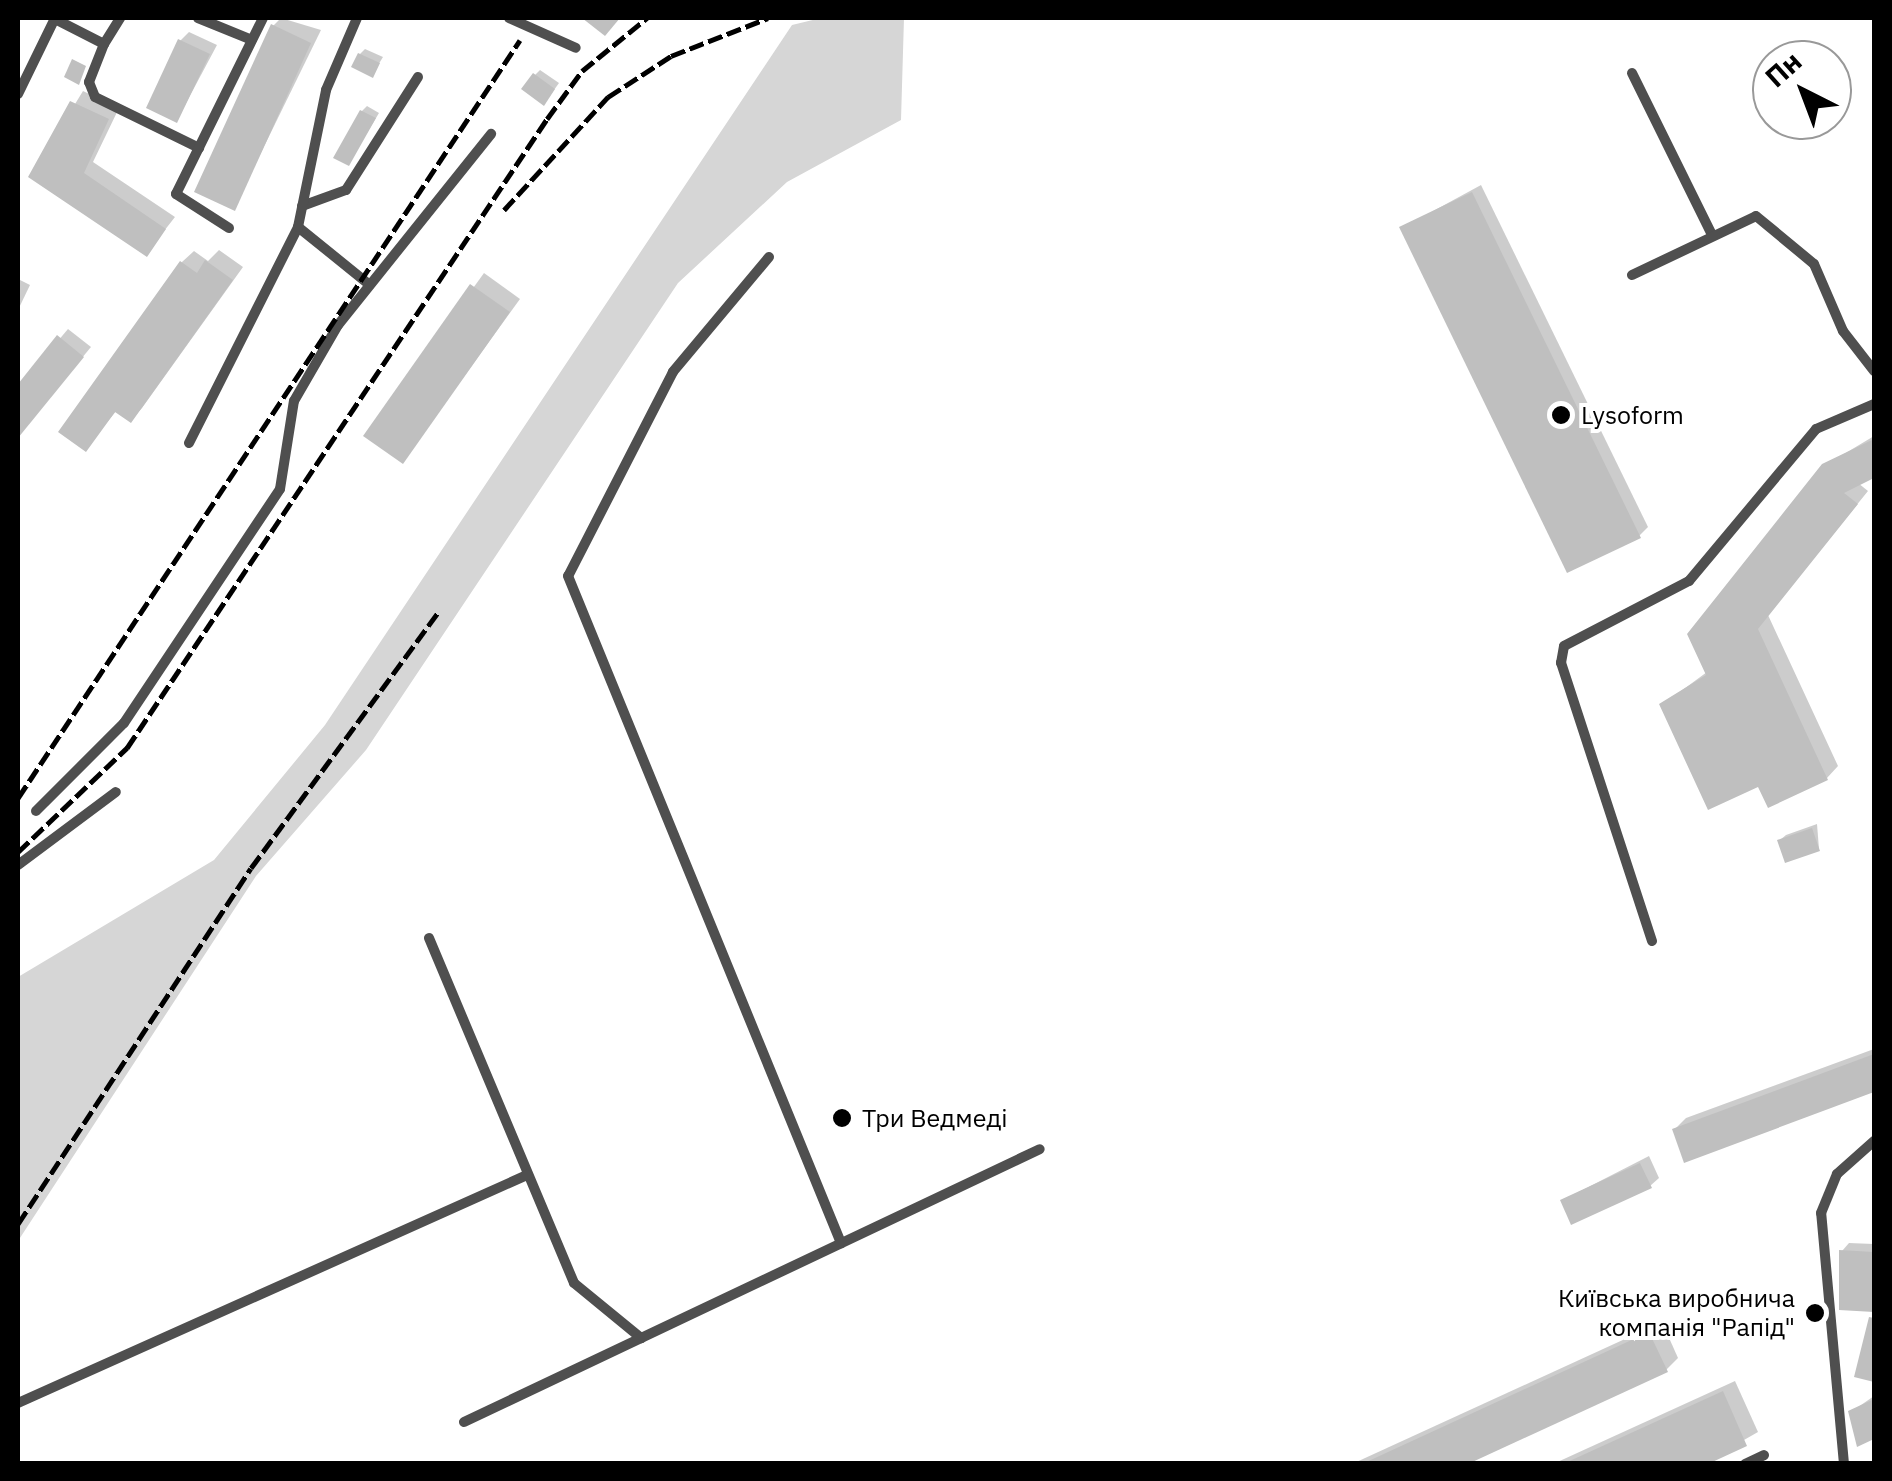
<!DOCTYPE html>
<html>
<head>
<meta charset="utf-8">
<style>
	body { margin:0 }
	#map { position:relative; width:1892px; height:1481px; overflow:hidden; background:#fff; font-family:"IBM Plex Sans",sans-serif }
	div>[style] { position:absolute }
	.green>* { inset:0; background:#d6d6d6 }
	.shadow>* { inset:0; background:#0003 }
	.building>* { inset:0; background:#bfbfbf }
	.service>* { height:10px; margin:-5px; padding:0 5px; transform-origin:5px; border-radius:5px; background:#4f4f4f }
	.rail>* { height:5px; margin-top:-2.5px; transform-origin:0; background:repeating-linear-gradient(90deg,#000 0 15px,transparent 0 20px) }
	.dots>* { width:28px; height:28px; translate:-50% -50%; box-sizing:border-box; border:5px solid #fff; border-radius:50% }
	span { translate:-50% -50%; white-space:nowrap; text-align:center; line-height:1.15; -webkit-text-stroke:8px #fff; paint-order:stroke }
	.poi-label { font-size:25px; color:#000 }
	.left { translate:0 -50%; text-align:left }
	.right { translate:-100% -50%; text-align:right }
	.frame { position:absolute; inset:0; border:20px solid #000; pointer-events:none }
	.north { position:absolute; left:1752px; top:40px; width:100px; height:100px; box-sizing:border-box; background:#fff; border:2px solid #999; border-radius:50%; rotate:318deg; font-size:28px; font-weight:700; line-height:40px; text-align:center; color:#000 }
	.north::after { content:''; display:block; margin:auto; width:35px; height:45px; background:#000; clip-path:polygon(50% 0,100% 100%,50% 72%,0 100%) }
</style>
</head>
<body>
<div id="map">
	<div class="green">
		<i style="clip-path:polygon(821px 18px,904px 18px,901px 120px,787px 182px,678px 283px,366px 750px,256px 876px,18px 1241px,18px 977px,214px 860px,325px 725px,792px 25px)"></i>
	</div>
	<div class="shadow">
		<i style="clip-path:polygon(281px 18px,321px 30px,234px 208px,273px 26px)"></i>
		<i style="clip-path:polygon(189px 32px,217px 45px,177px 120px,180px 41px)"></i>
		<i style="clip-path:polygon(365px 49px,383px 57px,372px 75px,360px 54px)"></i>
		<i style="clip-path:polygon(540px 70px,559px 83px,549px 97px,535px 75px)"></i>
		<i style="clip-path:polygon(83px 91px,119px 108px,93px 162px,175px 217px,146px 254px,31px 176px)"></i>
		<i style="clip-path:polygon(367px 106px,379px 113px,349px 163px,362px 111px)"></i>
		<i style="clip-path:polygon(1481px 185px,1648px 527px,1639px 536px,1402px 228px)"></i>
		<i style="clip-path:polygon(219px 250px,243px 267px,142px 408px,131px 420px,117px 410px,86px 448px,182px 262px,194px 251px,208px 261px)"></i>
		<i style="clip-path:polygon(484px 273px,520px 299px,403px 461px,366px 436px)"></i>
		<i style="clip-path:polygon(18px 279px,30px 285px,18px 310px)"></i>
		<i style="clip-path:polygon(68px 329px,91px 347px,18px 435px,18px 388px)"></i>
		<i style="clip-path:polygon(1874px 436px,1874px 474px,1858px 483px,1868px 491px,1768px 615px,1838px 766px,1827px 778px,1760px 784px,1662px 705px,1707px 672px,1824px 466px)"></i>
		<i style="clip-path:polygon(1817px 824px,1819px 849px,1780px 840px,1786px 835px)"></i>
		<i style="clip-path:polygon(1874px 1049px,1874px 1090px,1686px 1159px,1675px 1129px,1686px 1118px)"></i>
		<i style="clip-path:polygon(1649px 1156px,1659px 1178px,1650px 1186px,1563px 1200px)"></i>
		<i style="clip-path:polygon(1849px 1243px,1874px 1244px,1874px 1380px,1857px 1375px,1874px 1310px,1842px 1251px)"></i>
		<i style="clip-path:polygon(1662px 1322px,1678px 1358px,1666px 1370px,1462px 1464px,1352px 1464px)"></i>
		<i style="clip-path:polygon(1735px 1381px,1758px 1432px,1702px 1464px,1553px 1464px)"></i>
		<i style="clip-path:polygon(1874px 1396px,1874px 1436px,1859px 1444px,1851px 1412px)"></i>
	</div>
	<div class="building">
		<i style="clip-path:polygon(582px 18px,620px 18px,605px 36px)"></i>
		<i style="clip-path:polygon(271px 24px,311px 43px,235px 211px,194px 192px)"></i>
		<i style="clip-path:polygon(178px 39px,210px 54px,177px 123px,146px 108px)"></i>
		<i style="clip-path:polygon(358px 53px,380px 63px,373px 78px,351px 67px)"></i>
		<i style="clip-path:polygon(72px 59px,86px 66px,79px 85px,64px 77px)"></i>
		<i style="clip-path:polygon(533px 73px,555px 89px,544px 106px,521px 89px)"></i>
		<i style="clip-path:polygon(70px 101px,109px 119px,84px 173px,166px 229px,147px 257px,28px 177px)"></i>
		<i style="clip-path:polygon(360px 110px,376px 118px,349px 166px,333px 158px)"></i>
		<i style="clip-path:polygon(1472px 192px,1641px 538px,1567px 573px,1399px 227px)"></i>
		<i style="clip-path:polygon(205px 260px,233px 280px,131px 423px,115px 412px,86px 452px,58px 432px,180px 261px,197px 273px)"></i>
		<i style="clip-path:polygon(470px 284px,510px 312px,403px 464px,363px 436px)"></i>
		<i style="clip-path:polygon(57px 335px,84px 357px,18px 438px,18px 384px)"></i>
		<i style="clip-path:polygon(1874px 439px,1874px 478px,1844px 493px,1858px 504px,1758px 629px,1828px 780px,1768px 808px,1758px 787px,1708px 810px,1659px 704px,1706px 675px,1687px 634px,1822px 464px)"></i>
		<i style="clip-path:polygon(1812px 828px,1820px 851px,1785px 863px,1777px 840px)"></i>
		<i style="clip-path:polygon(1874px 1054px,1874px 1092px,1684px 1163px,1672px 1129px)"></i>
		<i style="clip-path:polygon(1640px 1163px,1652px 1188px,1571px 1225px,1560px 1200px)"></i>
		<i style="clip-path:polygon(1839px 1250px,1874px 1252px,1874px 1312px,1839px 1310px)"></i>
		<i style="clip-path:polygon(1869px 1317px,1874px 1318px,1874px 1382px,1854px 1377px)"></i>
		<i style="clip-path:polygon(1649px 1332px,1668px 1372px,1468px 1464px,1362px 1464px)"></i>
		<i style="clip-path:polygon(1723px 1391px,1747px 1446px,1708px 1464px,1563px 1464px)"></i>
		<i style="clip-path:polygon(1874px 1399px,1874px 1439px,1857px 1447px,1848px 1411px)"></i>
	</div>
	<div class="service">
		<i style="left:198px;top:18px;width:58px;rotate:22.2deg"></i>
		<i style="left:509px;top:18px;width:73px;rotate:24.1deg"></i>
		<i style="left:55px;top:19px;width:55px;rotate:27deg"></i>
		<i style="left:104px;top:44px;width:31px;rotate:-58deg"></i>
		<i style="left:104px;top:44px;width:41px;rotate:111.5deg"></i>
		<i style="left:89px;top:82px;width:16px;rotate:68deg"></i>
		<i style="left:95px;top:97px;width:116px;rotate:26.1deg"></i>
		<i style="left:1632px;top:73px;width:181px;rotate:63.7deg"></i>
		<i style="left:18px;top:94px;width:85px;rotate:-64deg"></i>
		<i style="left:302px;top:206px;width:47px;rotate:-20deg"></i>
		<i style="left:346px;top:190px;width:134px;rotate:-57.5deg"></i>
		<i style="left:298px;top:227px;width:92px;rotate:38.9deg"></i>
		<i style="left:229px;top:228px;width:63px;rotate:-147.3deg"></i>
		<i style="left:176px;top:194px;width:196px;rotate:-63.7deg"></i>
		<i style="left:769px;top:257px;width:150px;rotate:129.9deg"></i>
		<i style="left:673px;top:372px;width:229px;rotate:117.2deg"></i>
		<i style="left:568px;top:576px;width:721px;rotate:67.74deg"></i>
		<i style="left:1632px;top:275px;width:137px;rotate:-25.4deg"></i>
		<i style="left:1756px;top:216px;width:75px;rotate:39.6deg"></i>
		<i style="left:1814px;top:264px;width:73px;rotate:66.6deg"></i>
		<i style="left:1843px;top:331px;width:51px;rotate:52.2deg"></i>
		<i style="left:189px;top:443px;width:242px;rotate:-63.2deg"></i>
		<i style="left:298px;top:227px;width:140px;rotate:-78.4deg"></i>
		<i style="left:326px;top:90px;width:78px;rotate:-66.7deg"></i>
		<i style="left:36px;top:811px;width:124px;rotate:-45deg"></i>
		<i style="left:124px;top:723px;width:281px;rotate:-56.3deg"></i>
		<i style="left:280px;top:489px;width:89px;rotate:-81deg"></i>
		<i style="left:294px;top:401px;width:88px;rotate:-59.9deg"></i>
		<i style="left:338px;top:325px;width:245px;rotate:-51.3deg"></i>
		<i style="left:18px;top:865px;width:122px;rotate:-36.7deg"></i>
		<i style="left:429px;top:938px;width:374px;rotate:67.2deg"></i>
		<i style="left:574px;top:1283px;width:87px;rotate:39.4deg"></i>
		<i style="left:1652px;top:941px;width:293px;rotate:-108.1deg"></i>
		<i style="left:1561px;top:663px;width:17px;rotate:-80deg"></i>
		<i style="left:1564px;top:646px;width:141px;rotate:-27.5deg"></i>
		<i style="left:1689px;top:581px;width:198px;rotate:-50.1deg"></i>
		<i style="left:1816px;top:429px;width:63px;rotate:-23.3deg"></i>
		<i style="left:18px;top:1403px;width:558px;rotate:-24.13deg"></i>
		<i style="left:464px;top:1422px;width:637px;rotate:-25.36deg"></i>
		<i style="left:1745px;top:1464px;width:21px;rotate:-25deg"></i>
		<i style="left:1844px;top:1464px;width:252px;rotate:-95.2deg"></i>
		<i style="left:1821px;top:1213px;width:42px;rotate:-67.7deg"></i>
		<i style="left:1837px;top:1174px;width:50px;rotate:-41.7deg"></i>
	</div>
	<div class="rail">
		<i style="left:504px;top:210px;width:154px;rotate:-47.4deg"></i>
		<i style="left:608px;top:97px;width:75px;rotate:-33.1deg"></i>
		<i style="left:671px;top:56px;width:104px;rotate:-21.4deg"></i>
		<i style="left:18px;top:798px;width:909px;rotate:-56.48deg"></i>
		<i style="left:18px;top:852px;width:151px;rotate:-43.7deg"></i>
		<i style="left:127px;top:748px;width:756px;rotate:-56.27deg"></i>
		<i style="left:547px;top:119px;width:59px;rotate:-53.9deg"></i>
		<i style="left:582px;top:71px;width:84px;rotate:-39.2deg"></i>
		<i style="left:18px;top:1224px;width:425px;rotate:-56.8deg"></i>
		<i style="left:251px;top:868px;width:318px;rotate:-53.8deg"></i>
	</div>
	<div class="dots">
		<i style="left:1561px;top:415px;background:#000"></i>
		<i style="left:842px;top:1118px;background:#000"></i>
		<i style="left:1815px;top:1313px;background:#000"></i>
	</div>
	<div class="poi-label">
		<span class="left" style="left:1581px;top:415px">Lysoform</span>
		<span class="left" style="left:862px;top:1118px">Три Ведмеді</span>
		<span class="right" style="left:1795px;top:1313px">Київська виробнича<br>компанія "Рапід"</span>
	</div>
	<div class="frame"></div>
	<div class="north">Пн</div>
</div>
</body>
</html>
